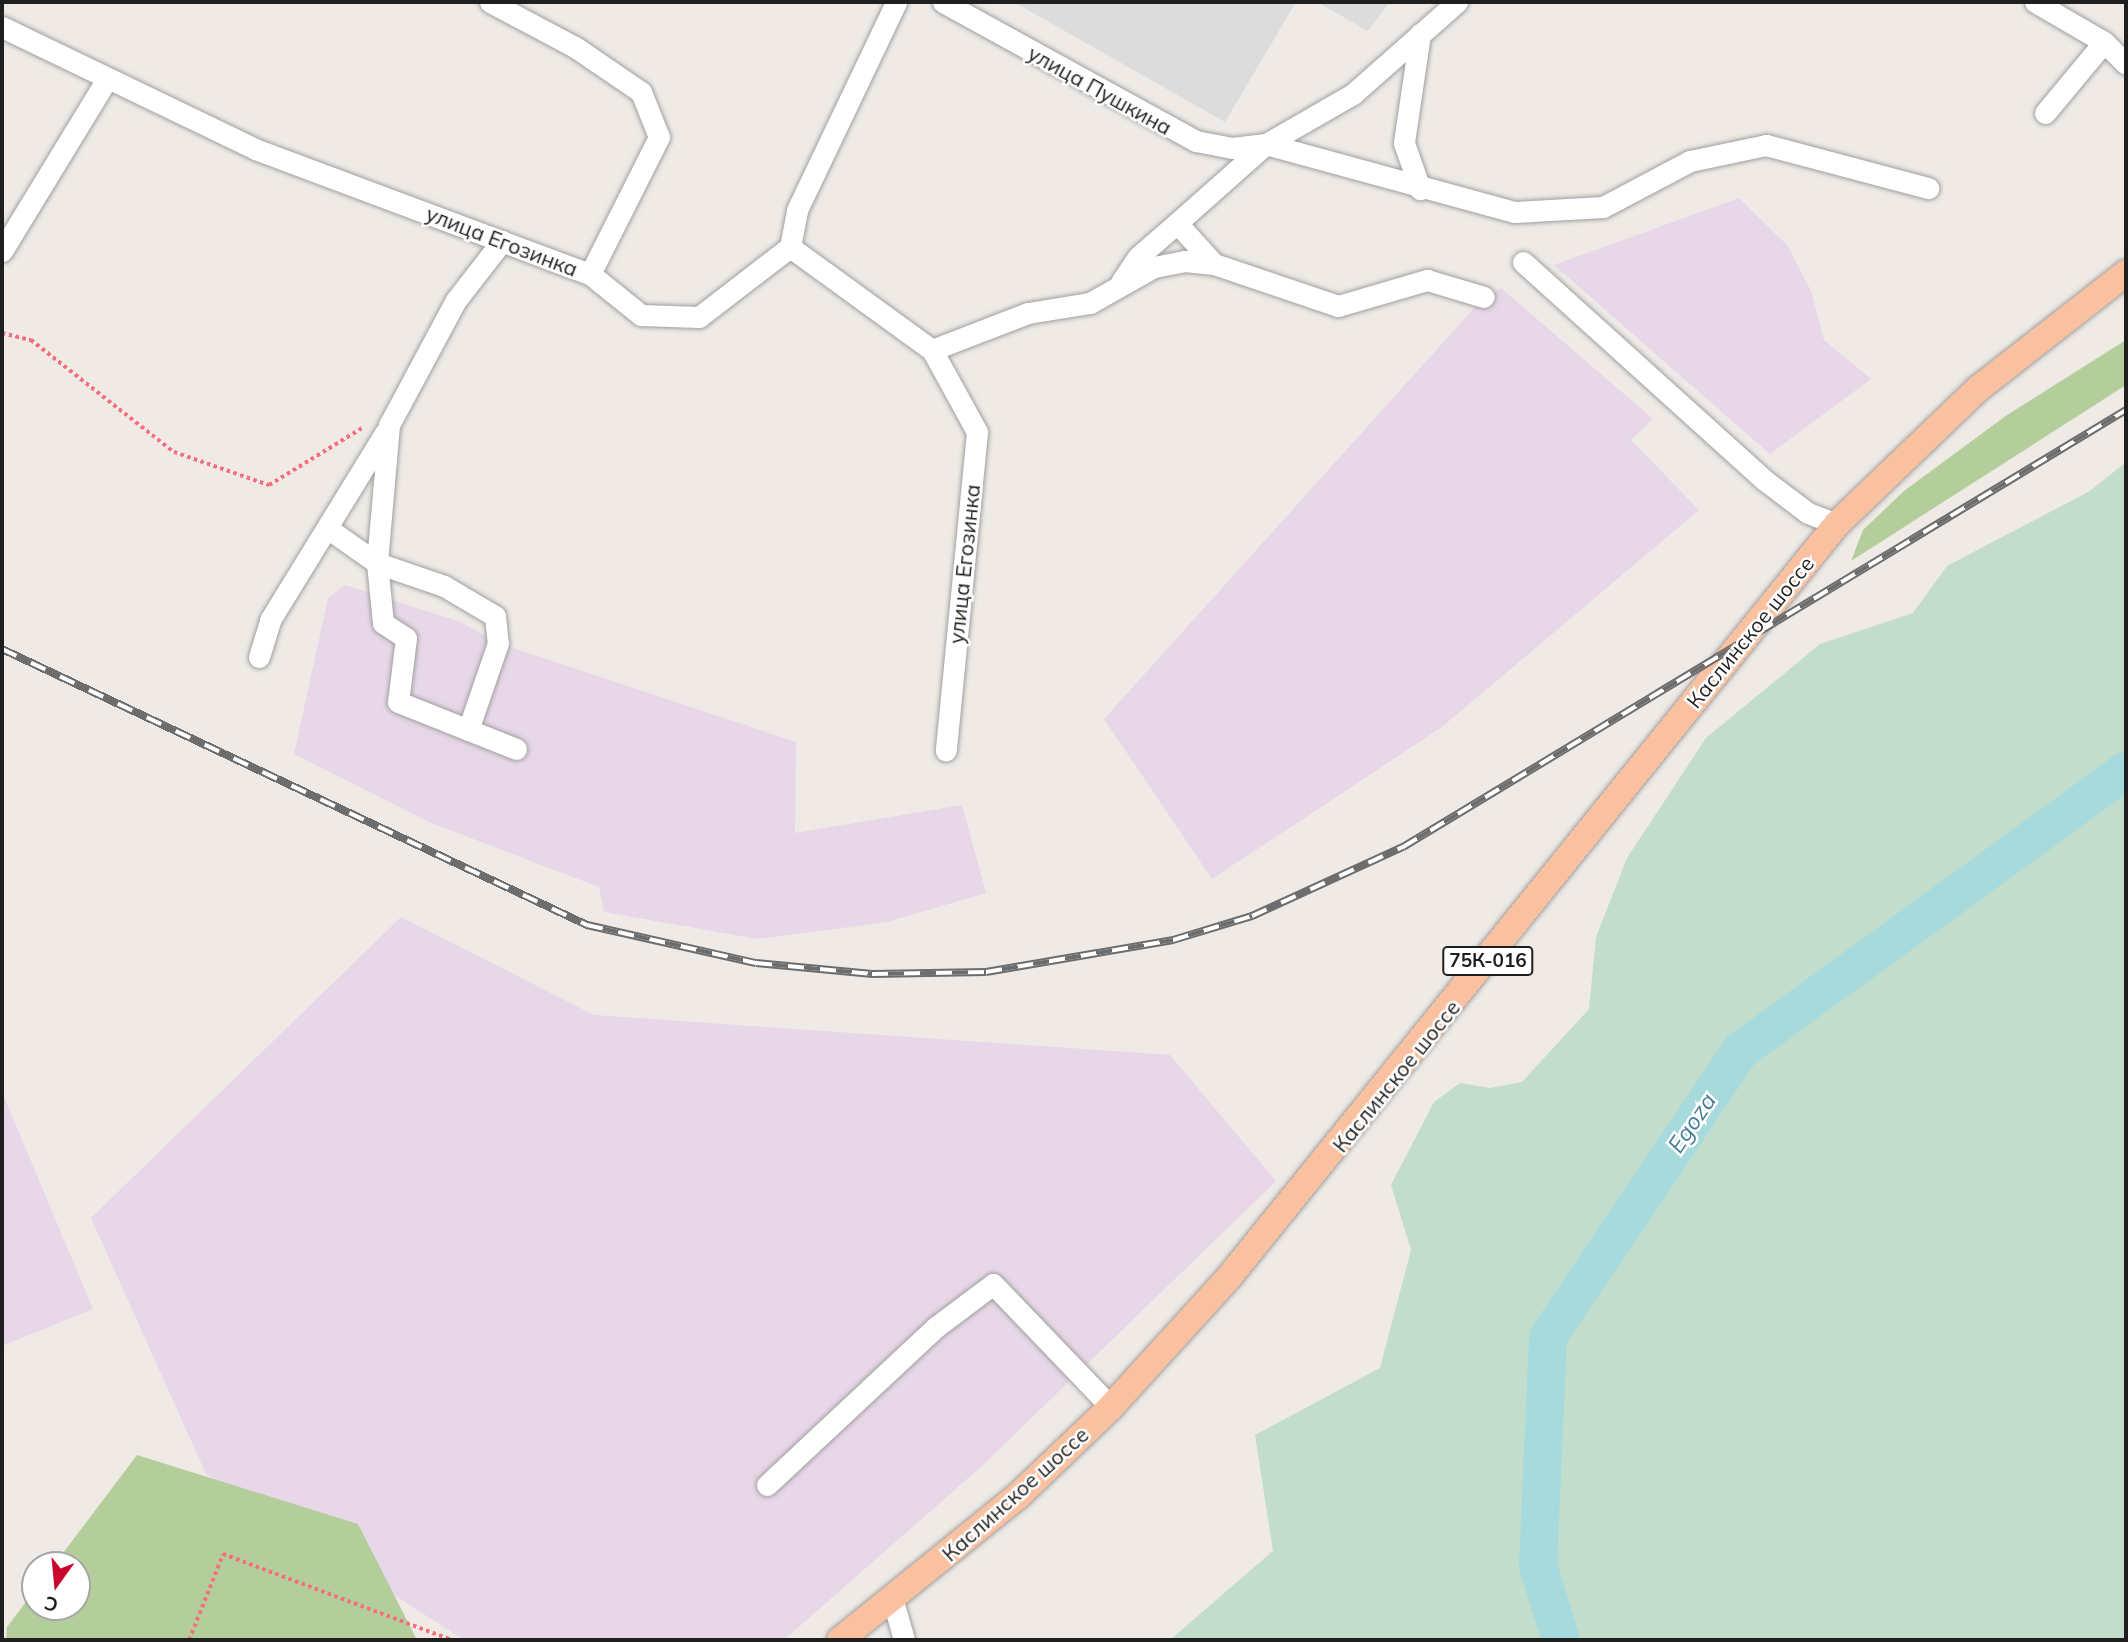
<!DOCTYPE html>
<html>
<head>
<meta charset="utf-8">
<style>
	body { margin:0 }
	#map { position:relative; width:2128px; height:1642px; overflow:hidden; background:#efeae5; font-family:Mulish,sans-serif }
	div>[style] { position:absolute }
	.residential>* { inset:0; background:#dddcdc }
	.industrial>* { inset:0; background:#e8d7e8 }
	.forest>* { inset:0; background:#b4ce9b }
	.wetland>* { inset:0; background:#c2ddcb }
	.river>* { height:38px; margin:-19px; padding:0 19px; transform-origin:19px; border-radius:19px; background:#a7dadc }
	.path>* { height:3.5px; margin-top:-1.75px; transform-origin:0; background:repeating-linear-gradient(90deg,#f66f7c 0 3.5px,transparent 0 7px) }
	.roads { filter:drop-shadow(0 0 2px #a0a0a0) drop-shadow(0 0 2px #a0a0a0) }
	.minor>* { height:21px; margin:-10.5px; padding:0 10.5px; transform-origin:10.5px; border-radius:10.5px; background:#fff }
	.major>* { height:26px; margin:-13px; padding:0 13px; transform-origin:13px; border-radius:13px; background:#f9c1a0 }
	.rail>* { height:8px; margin-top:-4px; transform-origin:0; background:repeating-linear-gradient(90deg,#fff 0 16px,#6d6d6d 0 32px); box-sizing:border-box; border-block:2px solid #6d6d6d }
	span { translate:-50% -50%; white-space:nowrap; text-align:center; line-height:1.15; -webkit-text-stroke:5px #fff; paint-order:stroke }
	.shield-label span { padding:2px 5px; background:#fff; border:2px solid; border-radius:5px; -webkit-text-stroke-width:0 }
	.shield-label { font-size:19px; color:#1f1f1f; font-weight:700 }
	.street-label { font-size:21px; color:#1f1f1f }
	.water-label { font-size:23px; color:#447c95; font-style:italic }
	.frame { position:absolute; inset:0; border:4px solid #1f1f1f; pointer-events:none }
	.north { position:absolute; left:21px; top:1551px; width:70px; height:70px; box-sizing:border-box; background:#fff; border:2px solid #a5a5a5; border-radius:50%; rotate:195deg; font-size:19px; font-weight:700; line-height:28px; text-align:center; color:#1f1f1f }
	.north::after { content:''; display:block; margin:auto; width:24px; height:32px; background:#c8052b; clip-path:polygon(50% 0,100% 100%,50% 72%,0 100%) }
</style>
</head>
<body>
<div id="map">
	<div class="residential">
		<i style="clip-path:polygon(1014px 2px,1296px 2px,1225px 122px)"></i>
		<i style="clip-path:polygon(1317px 2px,1390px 2px,1368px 31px)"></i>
	</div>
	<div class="industrial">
		<i style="clip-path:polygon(1739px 198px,1787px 245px,1811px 291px,1824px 340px,1871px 379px,1770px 454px,1554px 265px)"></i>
		<i style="clip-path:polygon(1501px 288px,1653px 419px,1631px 440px,1699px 510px,1442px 727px,1212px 879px,1104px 719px,1484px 297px)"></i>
		<i style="clip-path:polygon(345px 585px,461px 622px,498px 643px,796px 742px,795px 833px,962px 805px,986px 893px,887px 922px,758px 939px,604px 912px,599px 887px,429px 822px,294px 754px,328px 598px)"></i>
		<i style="clip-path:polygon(401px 917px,594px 1015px,1170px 1055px,1276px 1181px,983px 1465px,784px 1640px,464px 1640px,206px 1474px,91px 1218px)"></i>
		<i style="clip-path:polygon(2px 1092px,93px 1309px,2px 1346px)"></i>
	</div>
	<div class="forest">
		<i style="clip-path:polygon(2126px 340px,2126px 385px,1851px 561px,1863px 530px,1904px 491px,2007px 415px)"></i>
		<i style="clip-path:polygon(137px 1455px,358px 1524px,417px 1640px,6px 1640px,7px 1627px,35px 1590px,35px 1607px,77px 1607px,77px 1565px,54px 1565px)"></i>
	</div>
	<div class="wetland">
		<i style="clip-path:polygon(2126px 462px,2126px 1640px,1170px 1640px,1273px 1551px,1255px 1435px,1380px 1368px,1411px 1250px,1391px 1185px,1434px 1102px,1460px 1083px,1490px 1088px,1522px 1082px,1589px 1009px,1596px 937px,1627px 858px,1706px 738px,1820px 644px,1913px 613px,1947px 566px,2090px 491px)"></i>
	</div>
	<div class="river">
		<i style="left:1561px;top:1640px;width:77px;rotate:-107.3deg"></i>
		<i style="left:1538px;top:1566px;width:229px;rotate:-87.5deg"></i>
		<i style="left:1548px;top:1337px;width:344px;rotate:-56.1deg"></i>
		<i style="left:1740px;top:1051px;width:477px;rotate:-36deg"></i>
	</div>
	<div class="path">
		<i style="left:2px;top:333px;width:30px;rotate:14deg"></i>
		<i style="left:31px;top:340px;width:182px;rotate:38.1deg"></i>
		<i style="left:174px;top:452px;width:101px;rotate:19.2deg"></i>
		<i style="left:269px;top:485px;width:109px;rotate:-31.5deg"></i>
		<i style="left:189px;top:1640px;width:92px;rotate:-68.4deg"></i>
		<i style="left:223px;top:1554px;width:245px;rotate:20.6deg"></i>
	</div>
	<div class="roads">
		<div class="minor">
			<i style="left:490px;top:2px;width:96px;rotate:27.9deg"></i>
			<i style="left:575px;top:47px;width:80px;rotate:34.3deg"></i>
			<i style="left:641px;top:92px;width:48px;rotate:68.2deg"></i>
			<i style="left:659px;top:137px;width:153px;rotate:116.7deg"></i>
			<i style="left:943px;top:2px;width:289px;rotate:28.8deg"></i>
			<i style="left:1196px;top:141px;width:37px;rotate:11deg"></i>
			<i style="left:1232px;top:148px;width:34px;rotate:-7deg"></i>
			<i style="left:1266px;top:144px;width:258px;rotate:15.3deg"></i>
			<i style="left:1515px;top:212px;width:88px;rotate:-3.3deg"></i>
			<i style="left:1603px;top:207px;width:98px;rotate:-27.9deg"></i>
			<i style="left:1690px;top:161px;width:78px;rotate:-11.9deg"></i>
			<i style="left:1766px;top:145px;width:168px;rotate:14.9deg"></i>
			<i style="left:2035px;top:2px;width:80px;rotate:30.1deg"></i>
			<i style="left:2104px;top:42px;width:31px;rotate:45deg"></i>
			<i style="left:2px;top:27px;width:281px;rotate:25.7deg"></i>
			<i style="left:255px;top:149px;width:358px;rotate:20.5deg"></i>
			<i style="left:590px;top:274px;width:65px;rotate:38.8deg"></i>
			<i style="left:641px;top:315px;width:58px;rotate:2deg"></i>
			<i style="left:699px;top:317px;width:115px;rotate:-37.6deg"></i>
			<i style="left:790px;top:247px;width:175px;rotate:36deg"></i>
			<i style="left:932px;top:350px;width:94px;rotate:61.2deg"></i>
			<i style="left:977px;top:432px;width:320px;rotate:95.6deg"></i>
			<i style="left:1420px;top:34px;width:110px;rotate:98.4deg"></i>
			<i style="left:1404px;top:143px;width:49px;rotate:70.8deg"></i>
			<i style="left:2045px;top:113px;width:92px;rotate:-50.3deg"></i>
			<i style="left:502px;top:241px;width:75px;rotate:127.9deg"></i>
			<i style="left:456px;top:300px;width:142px;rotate:118.2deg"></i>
			<i style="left:389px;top:425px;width:139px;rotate:95deg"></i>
			<i style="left:377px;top:563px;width:60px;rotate:84.3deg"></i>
			<i style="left:383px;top:623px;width:27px;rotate:33deg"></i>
			<i style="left:406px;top:638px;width:64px;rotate:97.1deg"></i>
			<i style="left:398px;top:702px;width:127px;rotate:21.7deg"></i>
			<i style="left:790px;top:247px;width:38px;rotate:-79deg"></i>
			<i style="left:797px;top:210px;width:230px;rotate:-64.5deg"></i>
			<i style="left:2px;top:251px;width:202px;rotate:-58.6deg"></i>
			<i style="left:1523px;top:262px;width:324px;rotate:42.1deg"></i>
			<i style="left:1763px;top:479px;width:56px;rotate:37.1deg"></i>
			<i style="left:1808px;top:513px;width:31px;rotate:21deg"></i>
			<i style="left:1214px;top:264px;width:55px;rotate:-132.1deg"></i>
			<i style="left:1177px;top:223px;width:119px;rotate:-41.6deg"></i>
			<i style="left:1266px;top:144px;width:100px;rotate:-29.9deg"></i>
			<i style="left:1353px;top:94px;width:139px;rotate:-41.5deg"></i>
			<i style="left:1121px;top:282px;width:30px;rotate:-56deg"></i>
			<i style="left:1138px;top:257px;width:52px;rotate:-41.1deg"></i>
			<i style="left:932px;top:350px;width:103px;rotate:-21.1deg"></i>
			<i style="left:1028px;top:313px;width:63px;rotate:-9.2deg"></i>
			<i style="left:1090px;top:303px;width:73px;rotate:-29.4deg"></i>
			<i style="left:1154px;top:267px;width:32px;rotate:-11deg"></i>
			<i style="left:1185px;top:261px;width:29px;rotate:6deg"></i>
			<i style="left:1214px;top:264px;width:131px;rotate:18.7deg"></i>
			<i style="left:1338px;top:306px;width:93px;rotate:-16.3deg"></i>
			<i style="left:1427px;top:280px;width:59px;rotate:16.6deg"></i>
			<i style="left:330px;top:530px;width:57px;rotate:35.1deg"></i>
			<i style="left:377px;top:563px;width:71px;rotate:18.9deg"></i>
			<i style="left:444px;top:586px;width:59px;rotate:30.5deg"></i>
			<i style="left:495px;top:616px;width:27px;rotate:84deg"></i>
			<i style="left:498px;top:643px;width:92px;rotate:109deg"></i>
			<i style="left:259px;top:657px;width:39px;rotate:-73deg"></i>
			<i style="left:270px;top:620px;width:220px;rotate:-58.4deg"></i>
			<i style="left:767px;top:1485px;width:231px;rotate:-43.1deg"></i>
			<i style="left:936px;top:1327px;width:71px;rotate:-37deg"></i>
			<i style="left:993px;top:1284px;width:170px;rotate:46.2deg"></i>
			<i style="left:893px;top:1601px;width:41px;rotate:74.2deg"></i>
		</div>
		<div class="major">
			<i style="left:840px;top:1640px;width:229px;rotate:-39deg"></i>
			<i style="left:1018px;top:1496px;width:129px;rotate:-43.7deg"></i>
			<i style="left:1111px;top:1407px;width:177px;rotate:-47.7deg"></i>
			<i style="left:1230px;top:1276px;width:966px;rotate:-51.09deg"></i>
			<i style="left:1837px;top:524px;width:197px;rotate:-43.8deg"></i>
			<i style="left:1979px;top:388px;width:187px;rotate:-38deg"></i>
		</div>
	</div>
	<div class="rail">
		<i style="left:2px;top:649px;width:647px;rotate:25.26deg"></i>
		<i style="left:587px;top:925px;width:173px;rotate:12.7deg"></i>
		<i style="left:756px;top:963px;width:117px;rotate:5.4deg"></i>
		<i style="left:872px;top:974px;width:114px;rotate:-1deg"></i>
		<i style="left:986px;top:972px;width:190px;rotate:-9.7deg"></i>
		<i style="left:1173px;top:940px;width:83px;rotate:-16.9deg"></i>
		<i style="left:1252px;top:916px;width:166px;rotate:-24.6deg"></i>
		<i style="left:1403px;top:847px;width:845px;rotate:-31.15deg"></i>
	</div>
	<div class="shield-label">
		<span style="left:1488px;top:961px">75К-016</span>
	</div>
	<div class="street-label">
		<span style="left:1100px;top:90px;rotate:29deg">улица Пушкина</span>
		<span style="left:502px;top:241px;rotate:21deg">улица Егозинка</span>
		<span style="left:964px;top:564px;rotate:-84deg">улица Егозинка</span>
		<span style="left:1750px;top:632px;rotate:-51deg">Каслинское шоссе</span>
		<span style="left:1396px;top:1076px;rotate:-51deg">Каслинское шоссе</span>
		<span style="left:1015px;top:1494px;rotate:-42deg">Каслинское шоссе</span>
	</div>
	<div class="water-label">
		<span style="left:1692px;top:1123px;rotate:-56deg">Egoza</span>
	</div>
	<div class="frame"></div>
	<div class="north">С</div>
</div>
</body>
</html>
